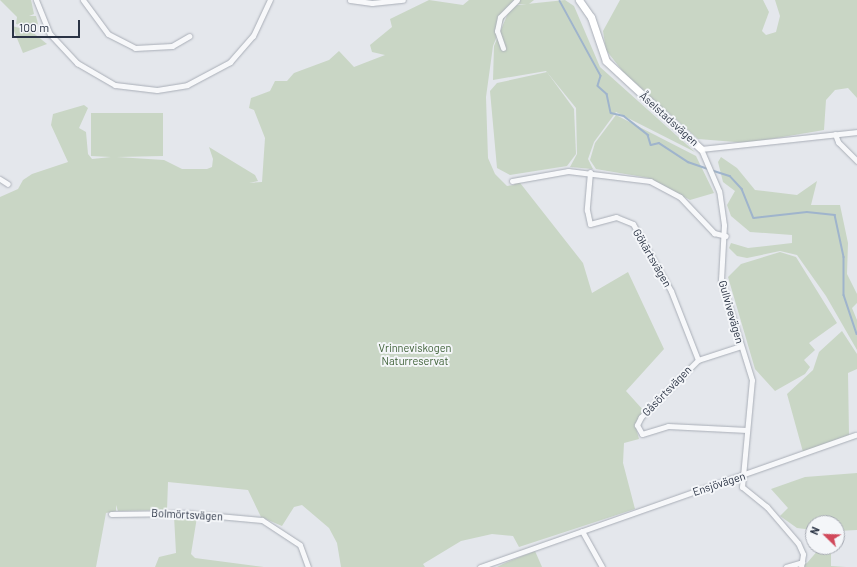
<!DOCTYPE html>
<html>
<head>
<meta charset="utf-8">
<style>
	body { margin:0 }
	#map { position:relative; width:857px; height:567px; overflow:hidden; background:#e4e7ec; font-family:Barlow,sans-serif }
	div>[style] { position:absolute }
	.green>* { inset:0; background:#c9d6c5 }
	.stream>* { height:1.5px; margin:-0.75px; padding:0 0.75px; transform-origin:0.75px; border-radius:0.75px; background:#9fb4cc }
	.roads { filter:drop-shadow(0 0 1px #a9aeb7) drop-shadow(0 0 1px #a9aeb7) }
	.street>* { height:5px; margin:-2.5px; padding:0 2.5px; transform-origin:2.5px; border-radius:2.5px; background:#f7f8fa }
	.secondary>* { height:7px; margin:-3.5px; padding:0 3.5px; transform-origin:3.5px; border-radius:3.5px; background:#fff }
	span { translate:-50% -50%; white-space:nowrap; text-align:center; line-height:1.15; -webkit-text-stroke:4px #f4f6f9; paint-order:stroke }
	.street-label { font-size:11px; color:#2b3445 }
	.park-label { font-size:11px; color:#3f6138 }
	.north { position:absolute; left:805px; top:515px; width:40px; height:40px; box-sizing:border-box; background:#f4f6f9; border:1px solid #a4a8b1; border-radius:50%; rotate:293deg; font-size:11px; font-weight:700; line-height:16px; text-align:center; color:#2b3445 }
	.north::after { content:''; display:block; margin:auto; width:14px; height:18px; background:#d1495b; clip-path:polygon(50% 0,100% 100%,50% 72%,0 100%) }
	.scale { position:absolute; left:12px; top:20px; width:68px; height:18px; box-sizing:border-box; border:2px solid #2b3445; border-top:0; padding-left:5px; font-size:12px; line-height:14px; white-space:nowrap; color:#2b3445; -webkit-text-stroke:3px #f4f6f9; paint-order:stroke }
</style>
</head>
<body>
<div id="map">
	<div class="green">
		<i style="clip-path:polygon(0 0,31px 0,34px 14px,29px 16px,36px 16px,38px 24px,30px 27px,16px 24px,17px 17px)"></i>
		<i style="clip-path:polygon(429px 0,463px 5px,469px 0,534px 0,529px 4px,516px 4px,507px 12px,493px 46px,486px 97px,488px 158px,495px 174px,507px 186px,514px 185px,517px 179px,583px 263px,592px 293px,628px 272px,664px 349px,626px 391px,644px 411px,635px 424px,639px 439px,624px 443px,623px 463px,635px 509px,519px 547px,513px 536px,492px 534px,461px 541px,423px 564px,425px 567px,341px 567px,337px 543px,329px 528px,302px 505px,294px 507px,282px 526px,261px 517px,248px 490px,168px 482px,167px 510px,118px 511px,116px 505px,116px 511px,106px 513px,96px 567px,0 567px,0 197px,18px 189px,23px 180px,32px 174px,68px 162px,51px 125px,53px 114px,84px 105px,88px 108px,79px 128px,86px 132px,88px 154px,92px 159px,111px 157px,91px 156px,91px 113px,163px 113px,163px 156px,117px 157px,164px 160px,182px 169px,207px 169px,212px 167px,213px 159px,209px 147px,255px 175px,258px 181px,249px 183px,262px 182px,265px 138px,254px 110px,249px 108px,251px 98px,270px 91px,275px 81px,287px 81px,294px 73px,329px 60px,339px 51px,354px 67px,385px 55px,372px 52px,370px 45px,392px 27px,390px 19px)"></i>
		<i style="clip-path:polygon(565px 0,574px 6px,600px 67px,695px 152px,616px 112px,594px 142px,588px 159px,593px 169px,570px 167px,577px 154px,576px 108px,546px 71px,493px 80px,494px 46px,508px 13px,517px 5px)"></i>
		<i style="clip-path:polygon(620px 0,763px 0,769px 12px,762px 31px,766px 35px,776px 32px,780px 16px,775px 0,857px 0,857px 98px,848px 88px,835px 90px,826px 100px,824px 130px,748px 143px,698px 139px,624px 73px,606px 50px,603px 31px)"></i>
		<i style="clip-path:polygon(12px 26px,31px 31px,47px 44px,23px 53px)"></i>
		<i style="clip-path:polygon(547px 72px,574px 109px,576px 154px,567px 166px,510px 175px,497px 168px,490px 91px,497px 83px)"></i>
		<i style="clip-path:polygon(616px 115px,696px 156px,714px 193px,690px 200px,649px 178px,596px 169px,590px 160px,595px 143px)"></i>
		<i style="clip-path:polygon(721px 157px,737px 168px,755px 190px,797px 195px,817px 181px,811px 205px,840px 205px,848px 243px,847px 274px,857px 294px,857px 303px,852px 308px,857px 320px,857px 350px,826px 296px,797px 255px,780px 251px,747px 258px,737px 256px,729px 248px,731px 243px,748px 248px,792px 243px,792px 235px,750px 232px,731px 216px,727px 205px,735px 191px,723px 182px,718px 162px)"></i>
		<i style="clip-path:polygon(780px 252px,796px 257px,837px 323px,809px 343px,815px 350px,804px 360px,810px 367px,805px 374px,775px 391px,755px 369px,728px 277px,741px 264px)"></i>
		<i style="clip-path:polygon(842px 331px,857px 354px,857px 369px,848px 373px,849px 435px,803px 452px,787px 394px,813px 370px,819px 352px)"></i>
		<i style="clip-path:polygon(857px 473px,857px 530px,837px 531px,837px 523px,813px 523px,813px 530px,797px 528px,780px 516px,788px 508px,771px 489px,805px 477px)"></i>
		<i style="clip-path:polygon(174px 516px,197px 517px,191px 554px,195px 558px,264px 567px,155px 567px,159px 557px,176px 553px)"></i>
		<i style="clip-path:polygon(831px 548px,831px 566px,846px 567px,797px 567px,807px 563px,819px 549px)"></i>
		<i style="clip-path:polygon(535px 551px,542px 567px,497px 567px,505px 563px)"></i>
	</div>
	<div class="stream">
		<i style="left:560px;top:1px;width:85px;rotate:61.3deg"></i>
		<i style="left:601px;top:76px;width:10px;rotate:107deg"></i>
		<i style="left:598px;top:86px;width:12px;rotate:42deg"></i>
		<i style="left:607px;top:94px;width:19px;rotate:78deg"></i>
		<i style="left:611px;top:113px;width:13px;rotate:13deg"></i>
		<i style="left:624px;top:116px;width:31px;rotate:38deg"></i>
		<i style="left:648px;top:135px;width:10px;rotate:73deg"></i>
		<i style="left:651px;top:145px;width:8px;rotate:-14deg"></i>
		<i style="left:659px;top:143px;width:35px;rotate:33deg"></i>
		<i style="left:688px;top:162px;width:21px;rotate:19deg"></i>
		<i style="left:711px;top:170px;width:20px;rotate:18deg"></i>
		<i style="left:730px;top:176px;width:18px;rotate:47deg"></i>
		<i style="left:742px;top:189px;width:31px;rotate:68deg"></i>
		<i style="left:754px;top:218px;width:53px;rotate:-6.5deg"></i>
		<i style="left:807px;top:212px;width:28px;rotate:6deg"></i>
		<i style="left:835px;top:215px;width:43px;rotate:77.9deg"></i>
		<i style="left:844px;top:257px;width:38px;rotate:90deg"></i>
		<i style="left:844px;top:295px;width:41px;rotate:71.6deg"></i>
	</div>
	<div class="roads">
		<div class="street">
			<i style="left:36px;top:0;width:37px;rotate:68deg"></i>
			<i style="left:50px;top:34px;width:40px;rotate:47deg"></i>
			<i style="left:77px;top:63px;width:44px;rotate:30.1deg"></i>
			<i style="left:115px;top:85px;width:42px;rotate:6.8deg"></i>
			<i style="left:157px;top:90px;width:30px;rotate:-9deg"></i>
			<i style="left:187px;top:85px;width:49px;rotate:-28.1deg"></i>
			<i style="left:230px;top:62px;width:35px;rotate:-49deg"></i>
			<i style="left:253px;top:36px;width:40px;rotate:-65deg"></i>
			<i style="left:83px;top:0;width:42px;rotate:53.7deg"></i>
			<i style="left:108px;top:34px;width:30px;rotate:27deg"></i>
			<i style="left:135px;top:48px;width:37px;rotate:-3deg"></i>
			<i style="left:172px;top:46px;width:20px;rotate:-30deg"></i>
			<i style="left:350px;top:0;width:22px;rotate:8deg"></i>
			<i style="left:372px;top:3px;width:31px;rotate:-6deg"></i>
			<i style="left:503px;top:48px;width:18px;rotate:-109deg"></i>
			<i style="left:497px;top:31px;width:14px;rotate:-78deg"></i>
			<i style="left:500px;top:17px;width:24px;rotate:-45deg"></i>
			<i style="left:835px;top:134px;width:9px;rotate:69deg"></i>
			<i style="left:838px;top:142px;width:27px;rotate:45deg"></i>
			<i style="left:590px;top:172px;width:38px;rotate:95deg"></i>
			<i style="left:587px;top:210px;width:14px;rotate:78deg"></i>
			<i style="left:590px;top:224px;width:27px;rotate:-15deg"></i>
			<i style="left:616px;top:217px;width:18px;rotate:22deg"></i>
			<i style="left:633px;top:224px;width:77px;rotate:60.4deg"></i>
			<i style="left:671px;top:291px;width:74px;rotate:68.6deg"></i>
			<i style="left:0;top:179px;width:9px;rotate:32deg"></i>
			<i style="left:512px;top:181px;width:57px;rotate:-10.1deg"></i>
			<i style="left:568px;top:171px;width:83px;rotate:7deg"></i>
			<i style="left:650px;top:181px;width:34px;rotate:28deg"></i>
			<i style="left:680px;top:197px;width:50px;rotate:46.6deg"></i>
			<i style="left:714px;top:233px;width:12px;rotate:14deg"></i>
			<i style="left:741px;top:346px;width:45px;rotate:162deg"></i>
			<i style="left:698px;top:360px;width:81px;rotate:135deg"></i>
			<i style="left:641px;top:417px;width:9px;rotate:117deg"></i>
			<i style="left:637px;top:425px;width:10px;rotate:61deg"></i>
			<i style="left:642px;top:434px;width:27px;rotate:-17deg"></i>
			<i style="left:668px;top:426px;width:79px;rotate:2.9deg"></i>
			<i style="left:111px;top:514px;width:74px;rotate:-0.8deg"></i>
			<i style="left:185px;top:513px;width:77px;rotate:5.2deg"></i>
			<i style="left:262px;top:520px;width:45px;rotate:33.3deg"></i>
			<i style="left:300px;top:545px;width:23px;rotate:70deg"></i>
			<i style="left:582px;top:531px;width:41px;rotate:60.9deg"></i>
			<i style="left:480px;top:567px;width:398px;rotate:-19.4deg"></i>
			<i style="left:786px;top:567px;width:17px;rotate:-17deg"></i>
			<i style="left:801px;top:567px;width:13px;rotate:-81deg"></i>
			<i style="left:803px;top:554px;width:12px;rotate:-114deg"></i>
			<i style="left:798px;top:543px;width:48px;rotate:-130.7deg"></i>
			<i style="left:767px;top:507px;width:32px;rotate:-141deg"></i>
			<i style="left:742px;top:487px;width:107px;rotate:-84.7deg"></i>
			<i style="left:752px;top:380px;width:105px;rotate:-107.2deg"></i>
			<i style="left:721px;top:280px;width:55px;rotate:-86.9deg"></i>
			<i style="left:724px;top:225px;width:34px;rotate:-98deg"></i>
			<i style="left:719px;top:191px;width:46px;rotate:-113.2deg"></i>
			<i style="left:701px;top:149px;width:157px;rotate:-6.2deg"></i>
		</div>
		<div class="secondary">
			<i style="left:579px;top:0;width:21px;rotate:55deg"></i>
			<i style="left:591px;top:17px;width:46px;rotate:71.2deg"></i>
			<i style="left:606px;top:61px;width:129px;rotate:42.8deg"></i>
		</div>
	</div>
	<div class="street-label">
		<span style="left:669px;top:119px;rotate:42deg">Åselstadsvägen</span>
		<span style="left:652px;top:258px;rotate:60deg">Gökärtsvägen</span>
		<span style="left:731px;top:312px;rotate:74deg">Gullvivevägen</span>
		<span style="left:667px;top:391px;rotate:-46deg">Gåsörtsvägen</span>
		<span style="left:719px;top:484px;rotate:-18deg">Ensjövägen</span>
		<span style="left:187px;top:515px;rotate:3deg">Bolmörtsvägen</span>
	</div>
	<div class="park-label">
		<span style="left:415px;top:355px">Vrinneviskogen<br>Naturreservat</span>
	</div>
	<div class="north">N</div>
	<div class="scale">100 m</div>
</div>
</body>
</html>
